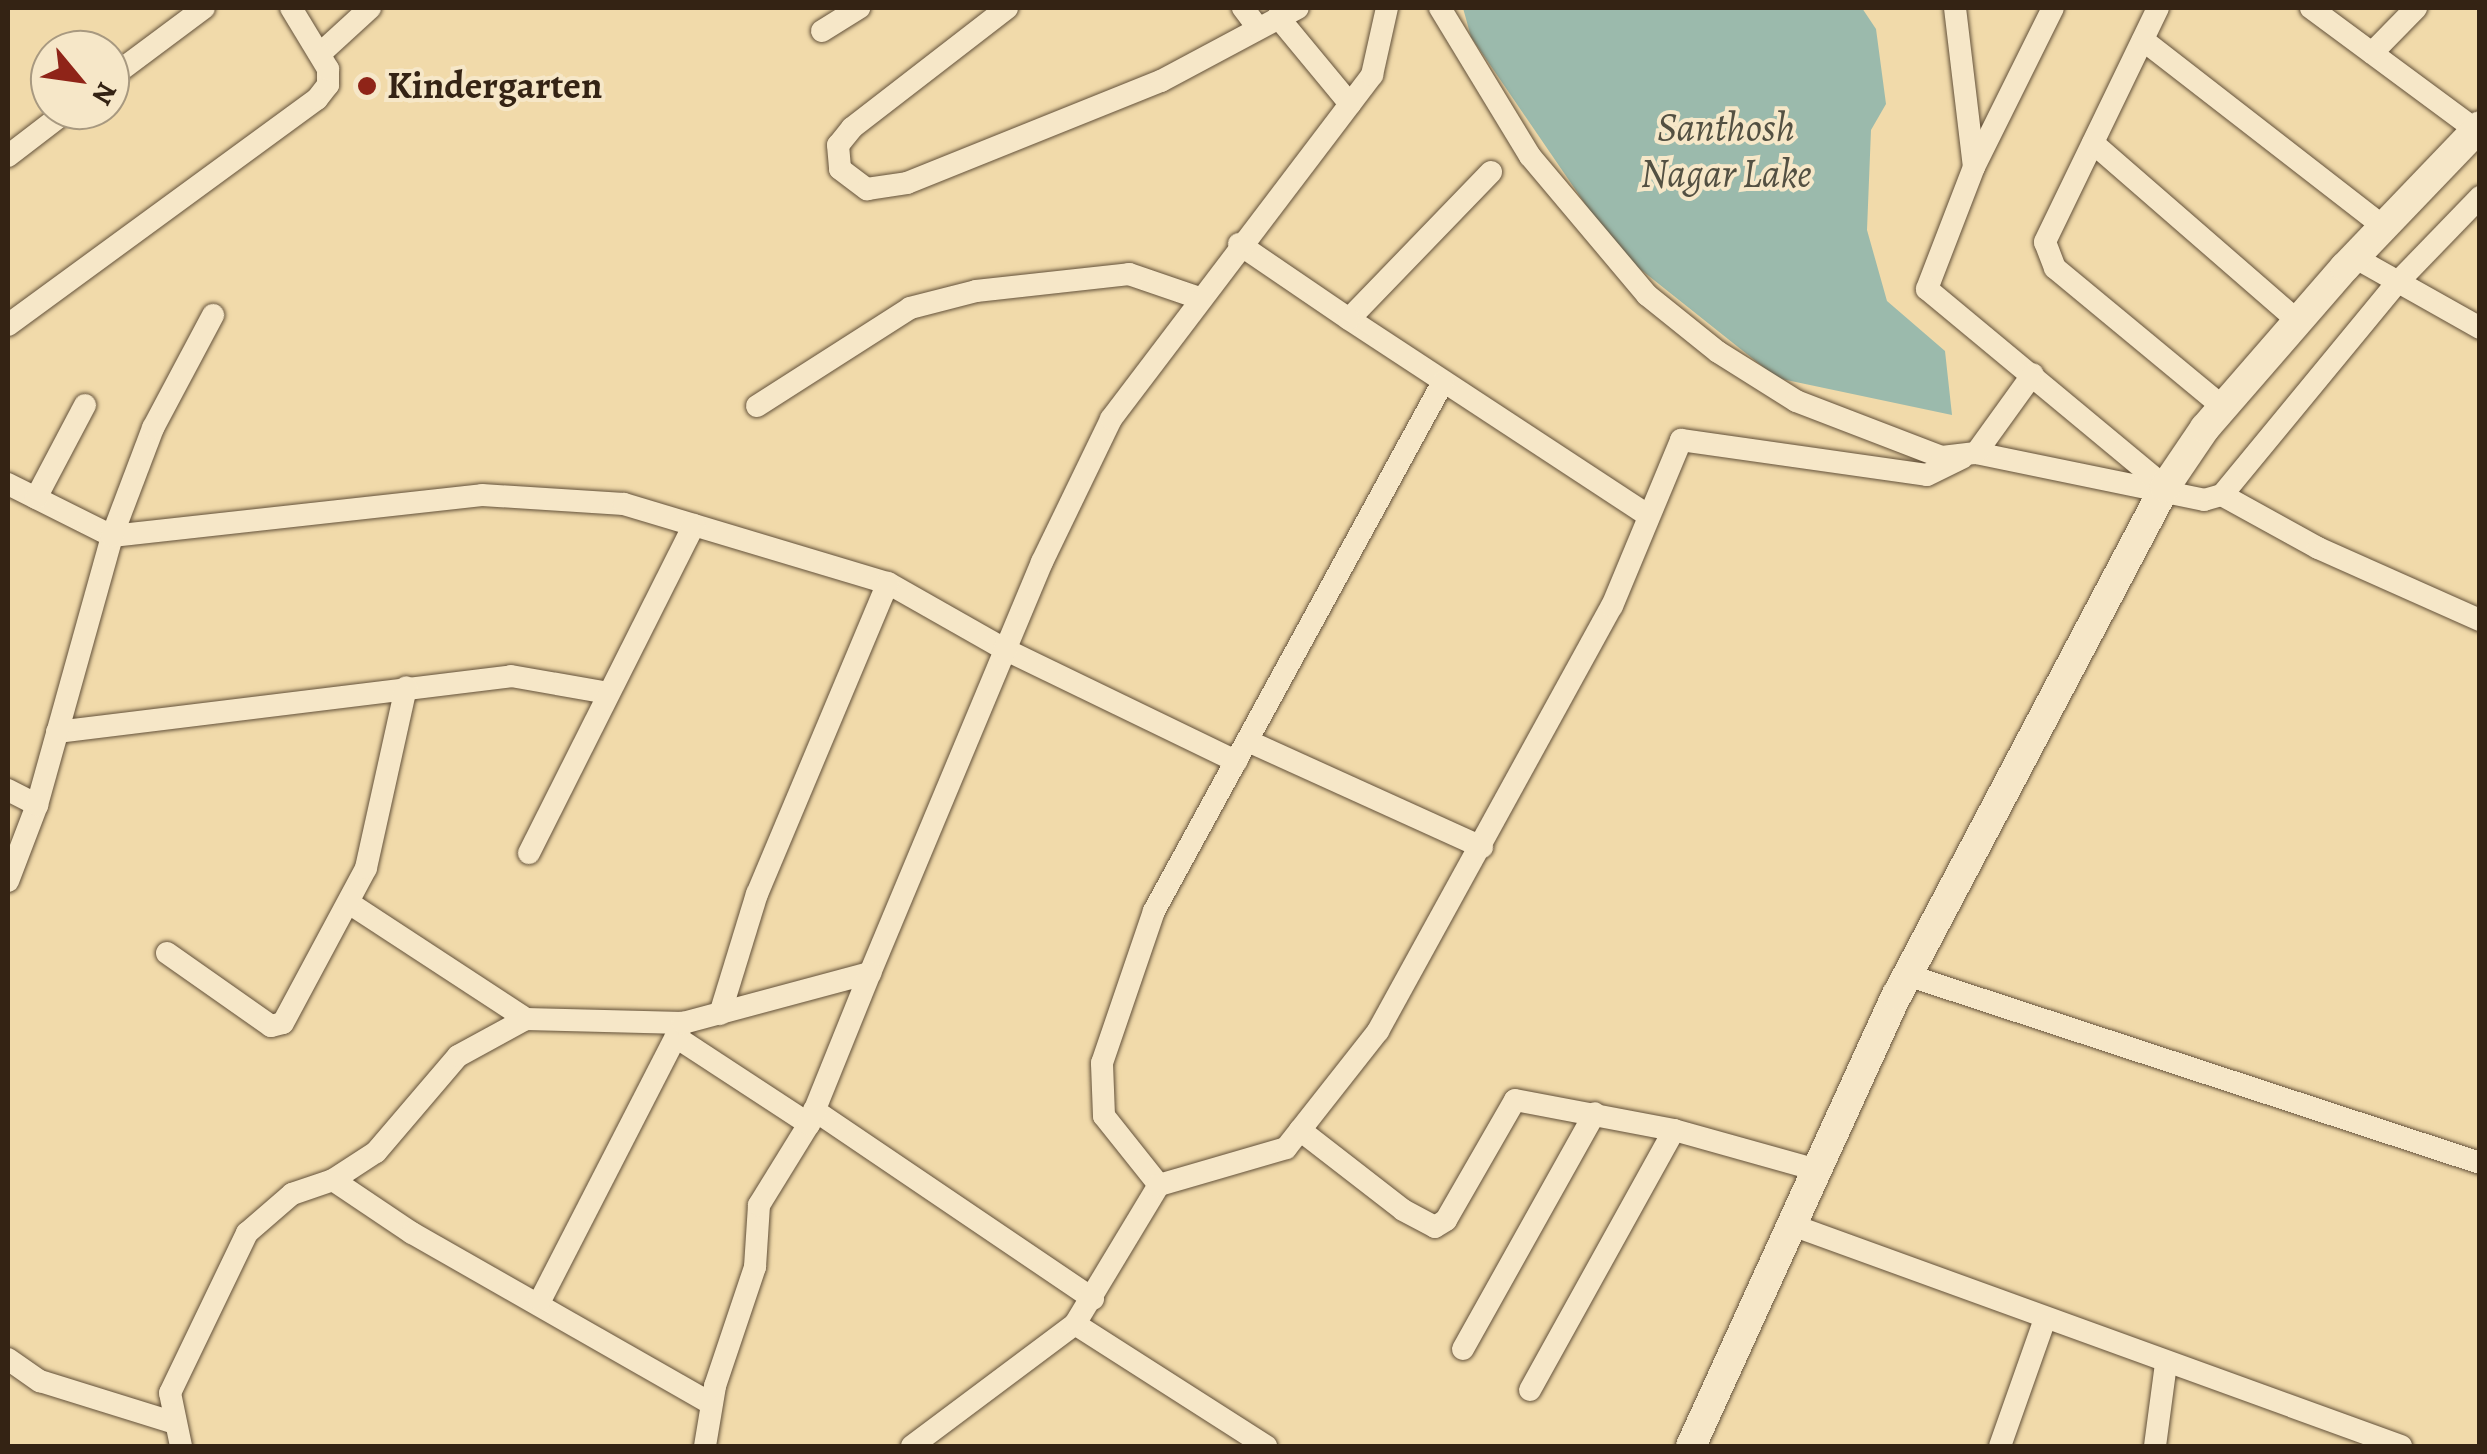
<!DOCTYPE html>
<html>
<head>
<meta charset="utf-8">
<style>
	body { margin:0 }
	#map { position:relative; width:2487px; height:1454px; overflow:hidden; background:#f1daaa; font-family:Alegreya,serif }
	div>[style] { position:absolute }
	.water>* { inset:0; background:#9bbaac }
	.roads { filter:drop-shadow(0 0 2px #63513a) drop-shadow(0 0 2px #63513a) }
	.minor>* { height:22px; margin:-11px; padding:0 11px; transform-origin:11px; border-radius:11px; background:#f6e7c8 }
	.tertiary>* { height:30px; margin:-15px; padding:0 15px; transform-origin:15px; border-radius:15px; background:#f6e7c8 }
	.dots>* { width:28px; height:28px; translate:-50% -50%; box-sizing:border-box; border:5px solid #f6e7c8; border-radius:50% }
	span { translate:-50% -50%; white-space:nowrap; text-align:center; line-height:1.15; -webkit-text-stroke:8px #f6e7c8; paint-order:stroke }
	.poi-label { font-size:38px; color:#342314; font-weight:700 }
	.left { translate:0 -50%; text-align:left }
	.water-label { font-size:40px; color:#535042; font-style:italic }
	.frame { position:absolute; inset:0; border:10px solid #342314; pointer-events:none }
	.north { position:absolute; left:30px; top:30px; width:100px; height:100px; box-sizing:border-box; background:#f6e7c8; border:2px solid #a89980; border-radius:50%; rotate:119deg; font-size:28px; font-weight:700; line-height:40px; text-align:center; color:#342314 }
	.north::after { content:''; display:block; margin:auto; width:35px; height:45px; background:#8f2418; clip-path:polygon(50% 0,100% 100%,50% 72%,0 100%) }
</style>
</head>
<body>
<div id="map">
	<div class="water">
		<i style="clip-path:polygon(1463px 8px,1862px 8px,1876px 29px,1886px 104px,1871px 130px,1867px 230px,1887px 301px,1945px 351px,1952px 415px,1777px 378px,1635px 265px,1603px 230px,1471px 37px)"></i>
	</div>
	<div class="roads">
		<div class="minor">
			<i style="left:1007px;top:8px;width:196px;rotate:142.3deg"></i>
			<i style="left:852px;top:128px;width:22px;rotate:129deg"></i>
			<i style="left:838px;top:145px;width:24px;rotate:85deg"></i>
			<i style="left:840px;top:169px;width:34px;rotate:37deg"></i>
			<i style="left:867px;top:189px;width:40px;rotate:-8.5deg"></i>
			<i style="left:907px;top:183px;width:274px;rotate:-21.9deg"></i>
			<i style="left:1161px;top:81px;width:155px;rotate:-28.1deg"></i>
			<i style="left:1243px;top:8px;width:25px;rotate:53deg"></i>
			<i style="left:1440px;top:8px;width:173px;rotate:58.7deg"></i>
			<i style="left:1530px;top:156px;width:182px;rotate:49.9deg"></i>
			<i style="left:1647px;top:295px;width:91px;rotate:38.8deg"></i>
			<i style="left:1718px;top:352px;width:92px;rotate:32.1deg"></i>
			<i style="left:1796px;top:401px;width:156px;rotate:21deg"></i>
			<i style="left:1942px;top:457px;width:34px;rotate:-7deg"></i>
			<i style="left:1976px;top:453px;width:233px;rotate:11.6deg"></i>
			<i style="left:2204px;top:500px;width:19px;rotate:-16deg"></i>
			<i style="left:2222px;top:495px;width:273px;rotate:-50.5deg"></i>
			<i style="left:2396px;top:284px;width:121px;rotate:-46deg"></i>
			<i style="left:1955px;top:8px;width:160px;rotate:83.2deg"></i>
			<i style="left:1974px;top:167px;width:131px;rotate:111.1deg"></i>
			<i style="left:1927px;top:289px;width:305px;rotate:39.7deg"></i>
			<i style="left:2158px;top:8px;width:260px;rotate:115.8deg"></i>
			<i style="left:2045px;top:242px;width:28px;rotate:69deg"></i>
			<i style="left:2055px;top:268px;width:218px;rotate:39.6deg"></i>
			<i style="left:2311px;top:8px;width:205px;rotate:36.5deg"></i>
			<i style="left:1278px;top:17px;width:113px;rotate:50.4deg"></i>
			<i style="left:822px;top:31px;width:44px;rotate:-31.9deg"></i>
			<i style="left:2143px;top:40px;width:304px;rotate:37.8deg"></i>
			<i style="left:322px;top:52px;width:65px;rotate:-42.5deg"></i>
			<i style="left:2372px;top:53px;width:63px;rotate:-45.6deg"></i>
			<i style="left:110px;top:78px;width:117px;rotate:-36.7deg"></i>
			<i style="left:2093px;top:143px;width:271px;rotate:41deg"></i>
			<i style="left:8px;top:156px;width:76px;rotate:-37.5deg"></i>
			<i style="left:1974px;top:167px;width:178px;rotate:-63.6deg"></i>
			<i style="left:1491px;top:172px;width:204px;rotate:134deg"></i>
			<i style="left:1349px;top:319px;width:357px;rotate:33.3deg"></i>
			<i style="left:1239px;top:244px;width:133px;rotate:34.3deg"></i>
			<i style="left:2354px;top:257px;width:145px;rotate:29.4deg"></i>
			<i style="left:8px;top:325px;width:383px;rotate:-36.2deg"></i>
			<i style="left:317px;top:99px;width:18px;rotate:-52deg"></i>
			<i style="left:328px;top:85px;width:16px;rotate:-90deg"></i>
			<i style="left:328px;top:69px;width:71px;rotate:-121.2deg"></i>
			<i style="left:757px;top:406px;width:182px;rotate:-32.6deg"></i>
			<i style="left:910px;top:308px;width:68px;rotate:-14.4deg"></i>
			<i style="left:976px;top:291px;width:154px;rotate:-6.3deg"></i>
			<i style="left:1129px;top:274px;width:74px;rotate:18.9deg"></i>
			<i style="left:1976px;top:453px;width:97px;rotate:-54.2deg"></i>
			<i style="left:8px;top:484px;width:116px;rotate:26.6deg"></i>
			<i style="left:112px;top:536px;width:372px;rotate:-6.3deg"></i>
			<i style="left:482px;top:495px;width:142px;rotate:3.6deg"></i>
			<i style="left:624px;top:504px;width:276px;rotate:16.7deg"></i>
			<i style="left:888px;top:583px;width:133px;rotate:29.6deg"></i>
			<i style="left:1004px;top:649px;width:258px;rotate:25.8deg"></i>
			<i style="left:2222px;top:495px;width:110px;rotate:28.9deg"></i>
			<i style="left:2318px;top:548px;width:177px;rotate:24deg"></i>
			<i style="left:36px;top:498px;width:105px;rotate:-62.2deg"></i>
			<i style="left:57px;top:732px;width:457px;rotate:-7deg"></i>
			<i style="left:511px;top:676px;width:98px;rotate:9.9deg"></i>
			<i style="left:1248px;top:741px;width:257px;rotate:24.4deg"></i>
			<i style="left:8px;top:790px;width:33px;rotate:27deg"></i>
			<i style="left:529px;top:853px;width:367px;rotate:-63.3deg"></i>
			<i style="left:8px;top:881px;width:81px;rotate:-69.1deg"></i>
			<i style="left:37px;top:805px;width:279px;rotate:-74.4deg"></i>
			<i style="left:112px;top:536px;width:116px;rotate:-69.2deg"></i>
			<i style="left:153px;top:428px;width:128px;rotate:-62deg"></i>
			<i style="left:349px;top:903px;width:212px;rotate:33.2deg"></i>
			<i style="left:167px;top:953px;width:127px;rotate:35.1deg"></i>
			<i style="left:271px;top:1026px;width:12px;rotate:-14deg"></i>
			<i style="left:283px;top:1023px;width:176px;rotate:-61.8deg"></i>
			<i style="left:366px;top:868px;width:185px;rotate:-77.5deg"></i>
			<i style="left:1907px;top:975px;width:603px;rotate:18.16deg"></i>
			<i style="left:720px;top:1014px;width:126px;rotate:-72.9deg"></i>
			<i style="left:757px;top:894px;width:337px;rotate:-67.2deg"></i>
			<i style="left:676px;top:1037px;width:159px;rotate:33.2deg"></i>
			<i style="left:814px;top:1110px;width:337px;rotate:34.1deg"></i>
			<i style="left:1300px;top:1130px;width:130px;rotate:37.8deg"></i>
			<i style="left:1403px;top:1210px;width:36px;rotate:28deg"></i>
			<i style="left:1435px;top:1227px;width:13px;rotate:-32deg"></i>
			<i style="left:1446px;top:1220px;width:138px;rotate:-60.1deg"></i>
			<i style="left:1515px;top:1100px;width:162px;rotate:10.7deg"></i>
			<i style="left:1674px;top:1130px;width:148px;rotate:15.6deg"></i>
			<i style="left:333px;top:1180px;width:95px;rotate:33.9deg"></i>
			<i style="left:412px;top:1233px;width:343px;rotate:29.7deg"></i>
			<i style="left:1159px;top:1185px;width:88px;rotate:-128.6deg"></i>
			<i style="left:1104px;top:1116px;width:53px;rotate:-92.2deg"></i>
			<i style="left:1102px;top:1063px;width:161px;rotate:-71.1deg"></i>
			<i style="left:1154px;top:911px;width:603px;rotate:-61.35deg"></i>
			<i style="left:1792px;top:1225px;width:648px;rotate:19.95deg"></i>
			<i style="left:540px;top:1301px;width:313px;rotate:-62.8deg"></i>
			<i style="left:1075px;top:1324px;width:227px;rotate:32.6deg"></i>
			<i style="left:1463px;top:1349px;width:270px;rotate:-60.8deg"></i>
			<i style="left:8px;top:1359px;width:39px;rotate:35deg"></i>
			<i style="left:40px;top:1381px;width:138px;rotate:17.3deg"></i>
			<i style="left:1530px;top:1390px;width:297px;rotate:-61deg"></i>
			<i style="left:181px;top:1446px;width:54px;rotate:-101.7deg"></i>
			<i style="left:170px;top:1393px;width:178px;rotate:-64.3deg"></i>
			<i style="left:247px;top:1233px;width:60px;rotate:-40.9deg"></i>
			<i style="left:292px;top:1194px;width:43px;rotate:-18.9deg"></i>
			<i style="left:333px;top:1180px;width:51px;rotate:-33.1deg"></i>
			<i style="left:376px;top:1152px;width:126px;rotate:-49.5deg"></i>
			<i style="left:458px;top:1056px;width:77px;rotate:-28.6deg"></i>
			<i style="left:526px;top:1019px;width:157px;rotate:1.5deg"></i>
			<i style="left:683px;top:1023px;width:194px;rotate:-15deg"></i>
			<i style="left:870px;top:973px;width:446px;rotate:-67.3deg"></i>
			<i style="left:1042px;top:562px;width:159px;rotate:-64.2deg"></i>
			<i style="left:1111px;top:419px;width:432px;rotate:-52.8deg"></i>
			<i style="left:1372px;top:75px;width:69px;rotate:-77.4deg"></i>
			<i style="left:705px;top:1446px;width:61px;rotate:-80.5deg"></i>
			<i style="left:715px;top:1386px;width:126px;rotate:-71.4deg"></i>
			<i style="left:755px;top:1267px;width:62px;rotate:-86.3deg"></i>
			<i style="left:759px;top:1205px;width:95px;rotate:-58.3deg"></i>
			<i style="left:809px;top:1124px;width:163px;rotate:-68deg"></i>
			<i style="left:912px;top:1446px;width:204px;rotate:-36.8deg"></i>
			<i style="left:1075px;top:1324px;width:162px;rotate:-58.9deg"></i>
			<i style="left:1159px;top:1185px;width:132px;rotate:-16.2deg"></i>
			<i style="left:1286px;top:1148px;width:149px;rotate:-51.8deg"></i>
			<i style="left:1378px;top:1031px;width:485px;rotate:-61.2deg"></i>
			<i style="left:1612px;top:606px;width:180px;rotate:-67.4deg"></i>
			<i style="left:1681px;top:440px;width:248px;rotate:8.1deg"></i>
			<i style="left:1927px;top:475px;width:39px;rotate:-26deg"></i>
			<i style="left:2000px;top:1446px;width:135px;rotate:-70.5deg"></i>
			<i style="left:2155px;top:1446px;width:83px;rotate:-82.4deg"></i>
		</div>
		<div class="tertiary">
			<i style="left:1691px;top:1446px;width:496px;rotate:-65.5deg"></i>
			<i style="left:1897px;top:995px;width:574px;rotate:-62.19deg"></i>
			<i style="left:2165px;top:487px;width:71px;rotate:-55.9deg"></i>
			<i style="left:2205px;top:428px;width:213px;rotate:-49deg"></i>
			<i style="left:2345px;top:267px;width:195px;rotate:-46.2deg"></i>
		</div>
	</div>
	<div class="dots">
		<i style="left:367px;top:86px;background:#8f2418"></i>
	</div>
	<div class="poi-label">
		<span class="left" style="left:387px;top:86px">Kindergarten</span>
	</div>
	<div class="water-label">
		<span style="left:1726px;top:151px">Santhosh<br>Nagar Lake</span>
	</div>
	<div class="frame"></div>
	<div class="north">N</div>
</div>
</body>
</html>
